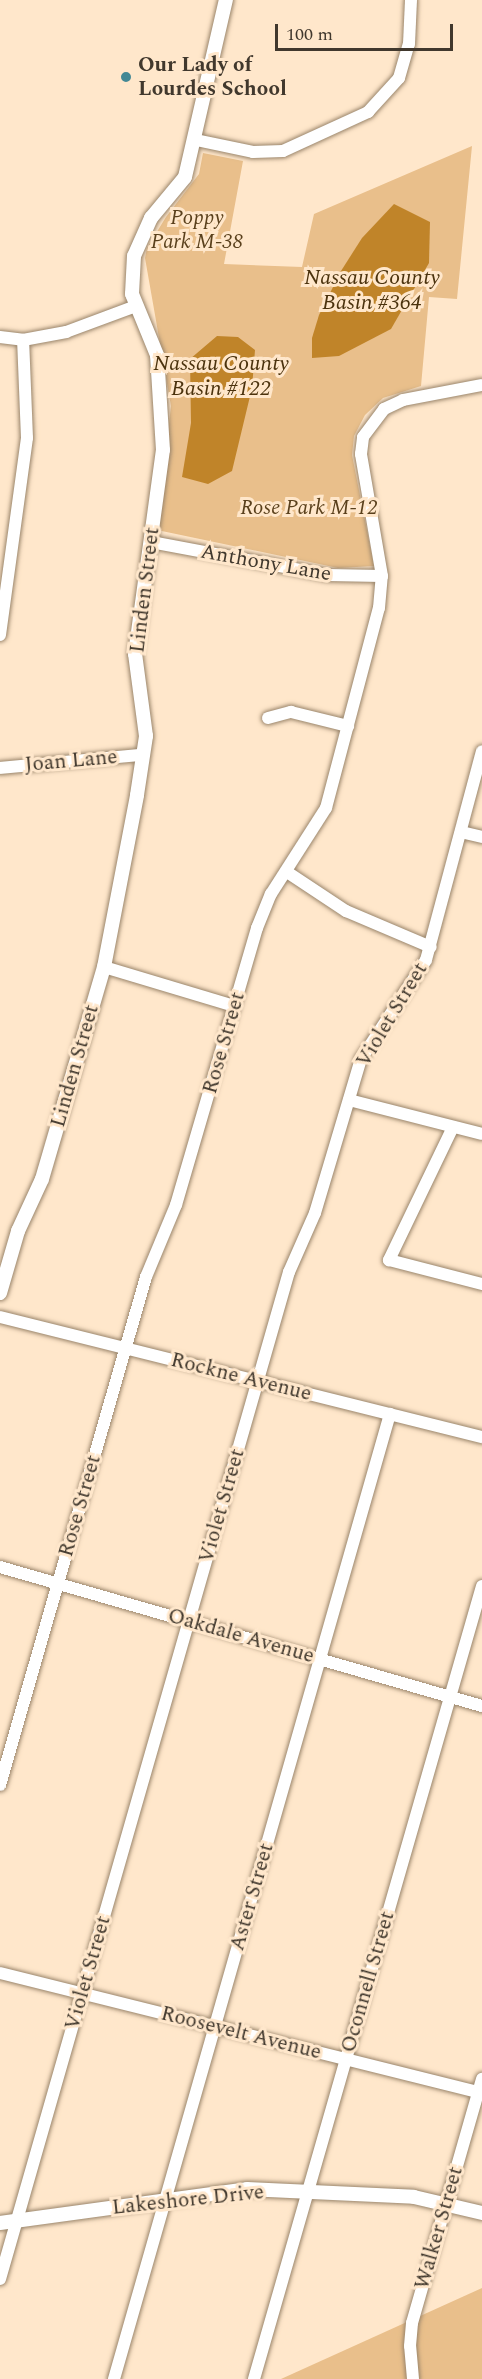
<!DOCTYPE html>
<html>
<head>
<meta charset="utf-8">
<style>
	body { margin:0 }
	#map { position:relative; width:482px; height:2379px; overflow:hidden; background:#ffe7cb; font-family:Spectral,serif }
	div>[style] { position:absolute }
	.green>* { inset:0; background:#e9bf8b }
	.water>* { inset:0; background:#c08429 }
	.roads { filter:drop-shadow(0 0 2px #9a856b) drop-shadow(0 0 2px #9a856b) }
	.minor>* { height:12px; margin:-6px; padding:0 6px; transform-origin:6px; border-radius:6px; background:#fff }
	.tertiary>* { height:14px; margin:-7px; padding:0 7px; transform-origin:7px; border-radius:7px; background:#fff }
	.dots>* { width:16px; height:16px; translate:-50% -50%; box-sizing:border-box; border:3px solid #ffe7cb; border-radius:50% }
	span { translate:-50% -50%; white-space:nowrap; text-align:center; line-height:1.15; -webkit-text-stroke:6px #ffe7cb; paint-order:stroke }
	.poi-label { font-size:21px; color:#41382d; font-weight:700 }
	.left { translate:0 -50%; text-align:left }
	.park-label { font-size:21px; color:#5a401c; font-style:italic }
	.street-label { font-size:21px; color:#41382d }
	.water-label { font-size:22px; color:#4b320d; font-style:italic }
	.scale { position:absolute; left:275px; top:24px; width:178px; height:27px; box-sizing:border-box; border:3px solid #41382d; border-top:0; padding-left:8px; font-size:18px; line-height:21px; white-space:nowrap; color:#41382d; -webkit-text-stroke:4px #ffe7cb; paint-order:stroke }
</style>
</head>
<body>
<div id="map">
	<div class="green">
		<i style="clip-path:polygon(472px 146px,457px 299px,429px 297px,421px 386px,383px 398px,365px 415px,354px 436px,352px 455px,374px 566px,338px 568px,157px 530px,171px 406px,145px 258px,147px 248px,166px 217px,199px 174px,203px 153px,243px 161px,224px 264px,302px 267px,314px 214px)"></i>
		<i style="clip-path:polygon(482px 2288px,482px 2379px,281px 2379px)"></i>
	</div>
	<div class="water">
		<i style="clip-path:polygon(394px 204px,430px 222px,429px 263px,391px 329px,339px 356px,312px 358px,312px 338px,319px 315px,341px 271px,362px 238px)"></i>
		<i style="clip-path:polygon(217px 336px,238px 337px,255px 350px,252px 388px,232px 471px,208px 484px,182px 477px,191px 423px,190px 359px)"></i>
	</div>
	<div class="roads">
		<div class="minor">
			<i style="left:196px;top:140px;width:58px;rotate:11.9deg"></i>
			<i style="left:253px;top:152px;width:30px;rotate:-2deg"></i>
			<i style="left:283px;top:151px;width:94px;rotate:-24.6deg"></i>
			<i style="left:368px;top:112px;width:46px;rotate:-47.6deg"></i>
			<i style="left:399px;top:78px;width:35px;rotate:-74deg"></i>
			<i style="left:409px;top:44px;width:44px;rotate:-87.4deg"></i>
			<i style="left:0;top:337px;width:23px;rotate:7deg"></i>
			<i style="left:23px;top:340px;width:44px;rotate:-10.5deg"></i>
			<i style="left:66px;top:332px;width:75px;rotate:-20.4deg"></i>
			<i style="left:151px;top:542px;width:180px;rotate:10.6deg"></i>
			<i style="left:328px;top:575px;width:54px;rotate:1.1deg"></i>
			<i style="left:0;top:635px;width:199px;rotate:-82.2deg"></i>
			<i style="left:27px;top:438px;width:98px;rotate:-92.3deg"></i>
			<i style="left:268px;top:718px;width:24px;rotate:-15deg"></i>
			<i style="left:291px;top:712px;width:59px;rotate:13.8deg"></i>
			<i style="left:0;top:768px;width:142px;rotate:-5.3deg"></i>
			<i style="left:461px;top:832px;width:22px;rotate:13deg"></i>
			<i style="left:287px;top:872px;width:71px;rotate:33.5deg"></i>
			<i style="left:346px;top:911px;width:92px;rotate:23deg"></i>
			<i style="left:104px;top:967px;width:136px;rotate:16.7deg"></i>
			<i style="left:349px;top:1100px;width:137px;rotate:14.3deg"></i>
			<i style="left:453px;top:1127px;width:148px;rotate:115.7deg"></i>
			<i style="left:389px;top:1260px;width:96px;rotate:14.5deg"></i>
			<i style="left:0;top:1317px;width:497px;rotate:14deg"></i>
			<i style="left:0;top:1567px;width:502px;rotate:16.09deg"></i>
			<i style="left:0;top:1785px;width:529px;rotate:-73.97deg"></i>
			<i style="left:146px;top:1277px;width:78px;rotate:-67.4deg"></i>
			<i style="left:176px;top:1205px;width:289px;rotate:-73.7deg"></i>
			<i style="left:257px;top:928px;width:37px;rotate:-68deg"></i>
			<i style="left:271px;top:894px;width:102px;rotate:-57.4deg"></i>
			<i style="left:326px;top:808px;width:207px;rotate:-75.2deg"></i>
			<i style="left:379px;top:608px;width:32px;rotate:-85deg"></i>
			<i style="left:382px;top:576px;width:124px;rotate:-99.8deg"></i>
			<i style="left:361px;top:454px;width:17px;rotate:-83deg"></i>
			<i style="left:363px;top:437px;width:35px;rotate:-53deg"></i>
			<i style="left:384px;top:409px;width:21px;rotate:-25deg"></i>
			<i style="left:403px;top:400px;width:80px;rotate:-10.8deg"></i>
			<i style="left:0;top:1973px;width:497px;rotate:14deg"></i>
			<i style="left:0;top:2279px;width:1048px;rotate:-73.99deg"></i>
			<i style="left:289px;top:1272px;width:64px;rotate:-66.2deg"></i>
			<i style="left:315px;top:1213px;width:161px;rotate:-73.4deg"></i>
			<i style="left:361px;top:1059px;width:118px;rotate:-56.7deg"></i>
			<i style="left:426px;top:960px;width:216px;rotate:-75deg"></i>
			<i style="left:114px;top:2379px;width:1004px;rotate:-74.04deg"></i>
			<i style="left:254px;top:2379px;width:825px;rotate:-73.96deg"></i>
			<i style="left:413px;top:2379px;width:33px;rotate:-95deg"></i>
			<i style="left:410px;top:2346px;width:23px;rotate:-85deg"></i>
			<i style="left:412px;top:2323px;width:254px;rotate:-74deg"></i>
		</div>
		<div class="tertiary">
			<i style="left:0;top:1293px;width:65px;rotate:-73.8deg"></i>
			<i style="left:18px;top:1231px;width:57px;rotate:-65.2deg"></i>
			<i style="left:42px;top:1179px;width:221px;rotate:-73.7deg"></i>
			<i style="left:104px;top:967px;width:175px;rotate:-79.1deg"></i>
			<i style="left:137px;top:795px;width:60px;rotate:-81.3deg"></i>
			<i style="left:146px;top:736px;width:83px;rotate:-97.6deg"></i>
			<i style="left:135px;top:654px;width:206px;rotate:-82.2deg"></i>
			<i style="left:163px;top:450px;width:95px;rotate:-93.6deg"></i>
			<i style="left:157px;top:355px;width:66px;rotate:-112.3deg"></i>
			<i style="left:132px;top:294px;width:38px;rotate:-87deg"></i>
			<i style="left:134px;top:256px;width:42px;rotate:-65.9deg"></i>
			<i style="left:151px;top:218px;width:53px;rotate:-50.3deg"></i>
			<i style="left:185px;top:177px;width:182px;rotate:-77deg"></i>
			<i style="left:0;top:2223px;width:249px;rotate:-7.8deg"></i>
			<i style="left:247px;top:2189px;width:167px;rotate:2.7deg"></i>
			<i style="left:414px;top:2197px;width:70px;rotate:13.2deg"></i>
		</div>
	</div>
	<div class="dots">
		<i style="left:126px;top:77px;background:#438895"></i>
	</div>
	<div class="poi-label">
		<span class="left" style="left:138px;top:77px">Our Lady of<br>Lourdes School</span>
	</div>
	<div class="park-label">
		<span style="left:197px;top:230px">Poppy<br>Park M-38</span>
		<span style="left:309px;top:508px">Rose Park M-12</span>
	</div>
	<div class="street-label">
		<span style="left:266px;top:563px;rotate:10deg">Anthony Lane</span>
		<span style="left:145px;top:590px;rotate:-83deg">Linden Street</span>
		<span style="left:71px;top:761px;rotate:-5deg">Joan Lane</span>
		<span style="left:392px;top:1015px;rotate:-59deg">Violet Street</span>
		<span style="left:224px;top:1043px;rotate:-74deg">Rose Street</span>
		<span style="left:75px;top:1066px;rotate:-74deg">Linden Street</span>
		<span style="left:241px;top:1377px;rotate:14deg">Rockne Avenue</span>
		<span style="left:80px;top:1506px;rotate:-74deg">Rose Street</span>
		<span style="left:222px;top:1506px;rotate:-74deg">Violet Street</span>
		<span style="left:241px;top:1636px;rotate:16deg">Oakdale Avenue</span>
		<span style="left:252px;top:1897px;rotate:-74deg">Aster Street</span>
		<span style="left:88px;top:1973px;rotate:-74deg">Violet Street</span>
		<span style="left:368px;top:1982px;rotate:-74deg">Oconnell Street</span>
		<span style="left:241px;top:2033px;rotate:14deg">Roosevelt Avenue</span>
		<span style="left:188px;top:2200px;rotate:-6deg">Lakeshore Drive</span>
		<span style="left:439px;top:2228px;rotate:-74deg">Walker Street</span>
	</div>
	<div class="water-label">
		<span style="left:372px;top:290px">Nassau County<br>Basin #364</span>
		<span style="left:221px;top:376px">Nassau County<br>Basin #122</span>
	</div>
	<div class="scale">100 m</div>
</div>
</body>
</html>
